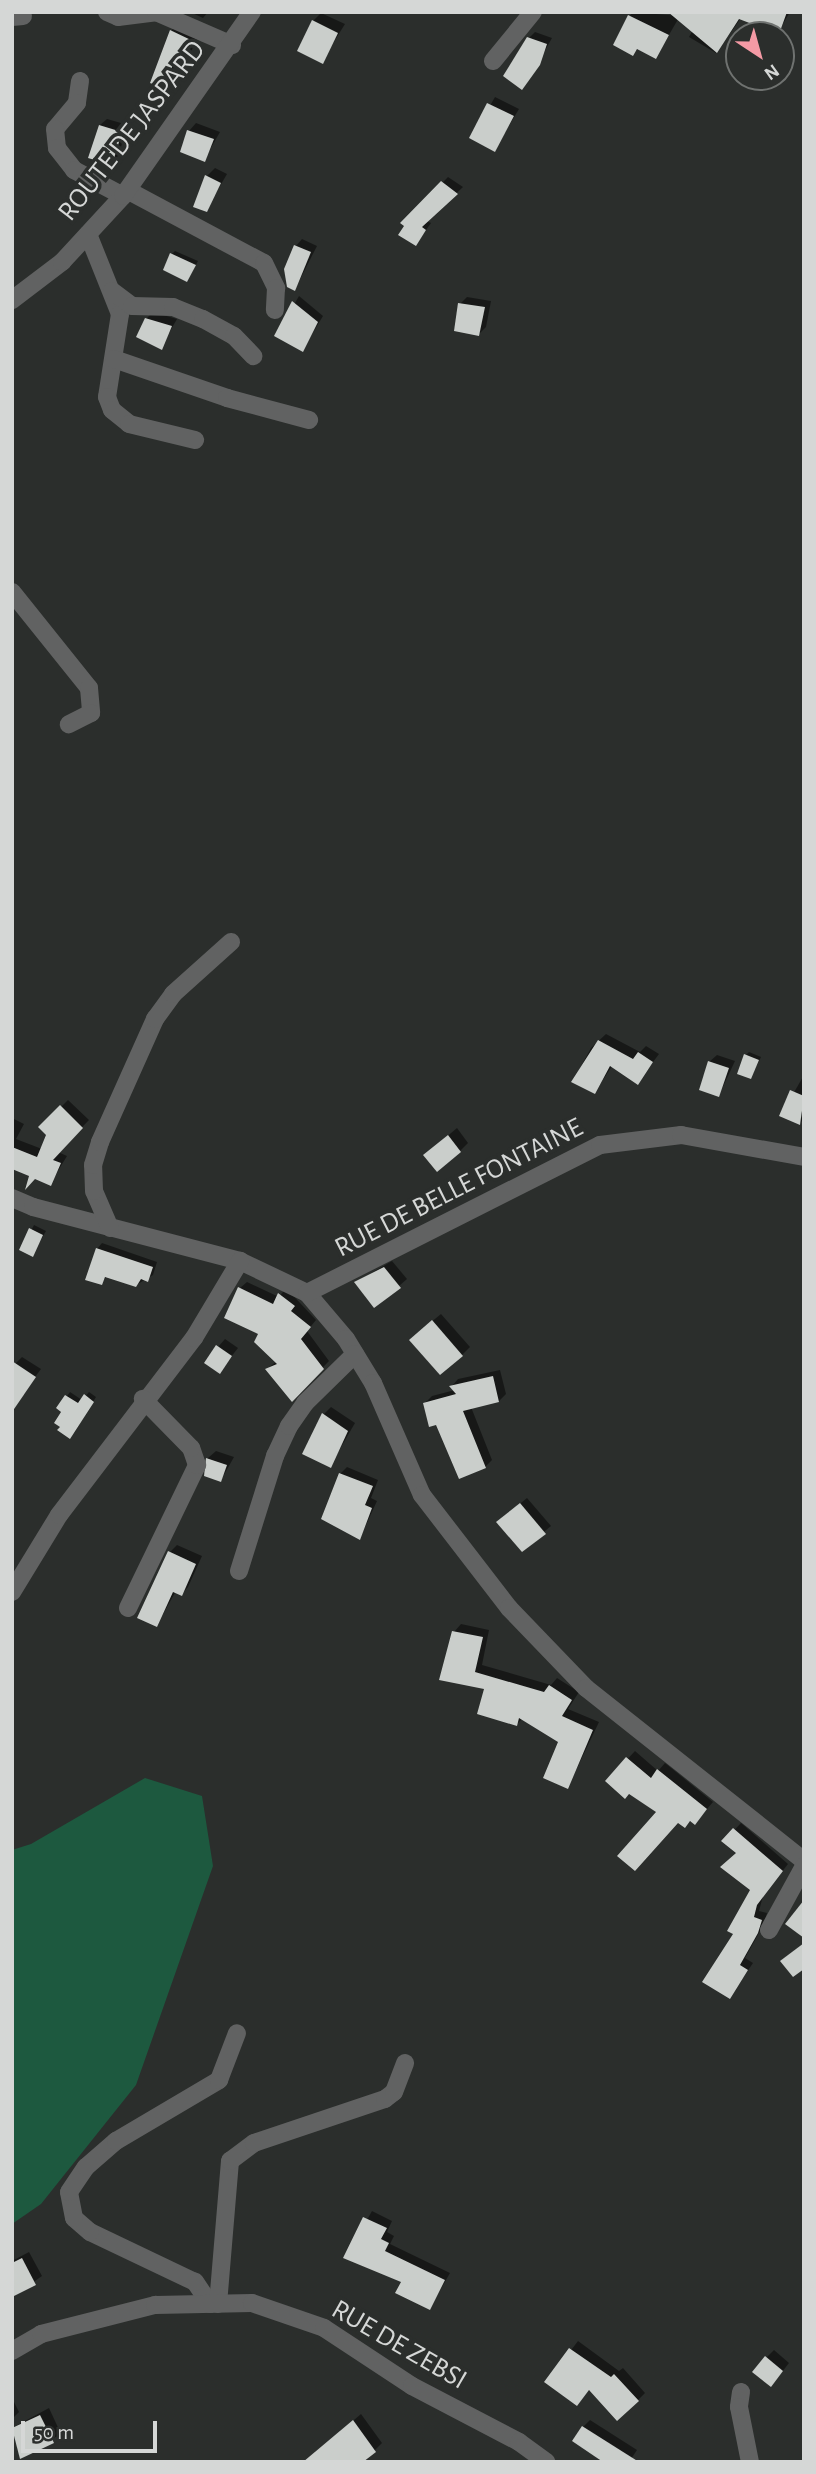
<!DOCTYPE html>
<html>
<head>
<meta charset="utf-8">
<style>
	body { margin:0 }
	#map { position:relative; width:816px; height:2474px; overflow:hidden; background:#2b2e2c; font-family:"Alegreya Sans",sans-serif }
	div>[style] { position:absolute }
	.green>* { inset:0; background:#1d593f }
	.shadow>* { inset:0; background:#0007 }
	.building>* { inset:0; background:#cacecb }
	.minor>* { height:18px; margin:-9px; padding:0 9px; transform-origin:9px; border-radius:9px; background:#616262 }
	span { translate:-50% -50%; white-space:nowrap; text-align:center; line-height:1.15; -webkit-text-stroke:7px #2b2e2c; paint-order:stroke }
	.street-label { font-size:28px; color:#d5d7d6 }
	.frame { position:absolute; inset:0; border:14px solid #d5d7d6; pointer-events:none }
	.north { position:absolute; left:725px; top:21px; width:70px; height:70px; box-sizing:border-box; background:#2b2e2c; border:2px solid #6f7270; border-radius:50%; rotate:144deg; font-size:19px; font-weight:700; line-height:28px; text-align:center; color:#d5d7d6 }
	.north::after { content:''; display:block; margin:auto; width:24px; height:32px; background:#f49aa5; clip-path:polygon(50% 0,100% 100%,50% 72%,0 100%) }
	.scale { position:absolute; left:21px; top:2421px; width:136px; height:32px; box-sizing:border-box; border:4px solid #d5d7d6; border-top:0; padding-left:9px; font-size:21px; line-height:24px; white-space:nowrap; color:#d5d7d6; -webkit-text-stroke:5px #2b2e2c; paint-order:stroke }
</style>
</head>
<body>
<div id="map">
	<div class="green">
		<i style="clip-path:polygon(145px 1778px,202px 1796px,213px 1866px,136px 2085px,41px 2204px,12px 2224px,12px 1850px,31px 1844px)"></i>
	</div>
	<div class="shadow">
		<i style="clip-path:polygon(190px 12px,208px 12px,203px 18px)"></i>
		<i style="clip-path:polygon(632px 12px,680px 16px,656px 57px,639px 48px,633px 53px,615px 45px)"></i>
		<i style="clip-path:polygon(703px 12px,790px 12px,778px 32px,741px 18px,716px 53px,689px 37px)"></i>
		<i style="clip-path:polygon(321px 13px,345px 24px,322px 61px,313px 21px)"></i>
		<i style="clip-path:polygon(177px 25px,198px 35px,189px 57px,183px 63px,177px 60px,165px 87px,171px 31px)"></i>
		<i style="clip-path:polygon(535px 32px,552px 38px,528px 81px,528px 39px)"></i>
		<i style="clip-path:polygon(495px 97px,519px 109px,495px 149px,472px 137px)"></i>
		<i style="clip-path:polygon(107px 119px,128px 125px,118px 156px,111px 163px,100px 125px)"></i>
		<i style="clip-path:polygon(196px 123px,220px 132px,204px 160px,189px 131px)"></i>
		<i style="clip-path:polygon(215px 168px,227px 174px,206px 210px,207px 176px)"></i>
		<i style="clip-path:polygon(448px 177px,463px 187px,427px 221px,431px 223px,416px 244px,403px 223px)"></i>
		<i style="clip-path:polygon(302px 239px,317px 246px,295px 289px,296px 246px)"></i>
		<i style="clip-path:polygon(175px 251px,198px 261px,190px 276px,172px 254px)"></i>
		<i style="clip-path:polygon(299px 296px,323px 316px,303px 349px,276px 336px)"></i>
		<i style="clip-path:polygon(467px 297px,491px 301px,486px 327px,479px 334px,460px 304px)"></i>
		<i style="clip-path:polygon(153px 312px,177px 319px,161px 347px,146px 319px)"></i>
		<i style="clip-path:polygon(606px 1034px,640px 1052px,646px 1046px,659px 1054px,638px 1082px,612px 1066px,595px 1092px,573px 1081px,591px 1048px)"></i>
		<i style="clip-path:polygon(749px 1052px,761px 1057px,751px 1077px,746px 1055px)"></i>
		<i style="clip-path:polygon(717px 1055px,735px 1061px,719px 1095px,709px 1062px)"></i>
		<i style="clip-path:polygon(804px 1075px,804px 1119px,800px 1123px,781px 1115px)"></i>
		<i style="clip-path:polygon(68px 1100px,89px 1120px,58px 1152px,67px 1156px,50px 1184px,12px 1161px,12px 1118px,24px 1124px,16px 1139px,42px 1149px,49px 1134px,41px 1127px)"></i>
		<i style="clip-path:polygon(457px 1128px,468px 1143px,460px 1151px,425px 1155px)"></i>
		<i style="clip-path:polygon(34px 1225px,46px 1231px,32px 1255px,21px 1250px)"></i>
		<i style="clip-path:polygon(102px 1243px,157px 1262px,153px 1275px,136px 1285px,107px 1276px,101px 1283px,97px 1249px)"></i>
		<i style="clip-path:polygon(392px 1261px,407px 1279px,399px 1286px,356px 1282px)"></i>
		<i style="clip-path:polygon(247px 1282px,279px 1297px,286px 1288px,316px 1320px,307px 1331px,329px 1361px,292px 1399px,267px 1369px,277px 1361px,240px 1288px)"></i>
		<i style="clip-path:polygon(441px 1314px,470px 1347px,462px 1355px,419px 1332px)"></i>
		<i style="clip-path:polygon(225px 1339px,238px 1348px,220px 1371px,218px 1347px)"></i>
		<i style="clip-path:polygon(22px 1357px,41px 1369px,20px 1397px,15px 1364px)"></i>
		<i style="clip-path:polygon(500px 1370px,506px 1394px,499px 1401px,471px 1407px,492px 1460px,485px 1467px,437px 1423px,425px 1403px,432px 1396px,455px 1390px,452px 1386px,458px 1379px)"></i>
		<i style="clip-path:polygon(70px 1392px,82px 1400px,89px 1392px,96px 1397px,74px 1433px,58px 1408px)"></i>
		<i style="clip-path:polygon(331px 1407px,355px 1423px,330px 1466px,324px 1414px)"></i>
		<i style="clip-path:polygon(216px 1451px,234px 1457px,221px 1480px,206px 1475px,208px 1458px)"></i>
		<i style="clip-path:polygon(347px 1467px,378px 1480px,371px 1498px,377px 1501px,360px 1538px,340px 1474px)"></i>
		<i style="clip-path:polygon(527px 1498px,551px 1526px,522px 1550px,505px 1516px)"></i>
		<i style="clip-path:polygon(177px 1545px,202px 1556px,188px 1587px,182px 1594px,176px 1591px,157px 1625px,170px 1552px)"></i>
		<i style="clip-path:polygon(461px 1624px,489px 1630px,482px 1665px,551px 1685px,557px 1678px,579px 1692px,568px 1709px,599px 1722px,568px 1787px,560px 1741px,523px 1718px,516px 1725px,487px 1688px,441px 1679px,454px 1632px)"></i>
		<i style="clip-path:polygon(635px 1751px,658px 1771px,665px 1763px,713px 1802px,695px 1823px,658px 1812px,607px 1781px)"></i>
		<i style="clip-path:polygon(741px 1823px,788px 1864px,763px 1896px,759px 1911px,767px 1913px,764px 1924px,745px 1958px,753px 1963px,730px 1997px,735px 1934px,753px 1890px,738px 1853px,724px 1841px)"></i>
		<i style="clip-path:polygon(372px 2211px,392px 2221px,387px 2232px,394px 2236px,390px 2244px,450px 2273px,430px 2308px,403px 2281px,346px 2257px)"></i>
		<i style="clip-path:polygon(29px 2252px,42px 2276px,12px 2297px,12px 2261px)"></i>
		<i style="clip-path:polygon(578px 2341px,619px 2371px,623px 2368px,645px 2393px,638px 2400px,547px 2382px)"></i>
		<i style="clip-path:polygon(774px 2350px,789px 2363px,778px 2377px,767px 2357px)"></i>
		<i style="clip-path:polygon(12px 2398px,19px 2412px,12px 2419px)"></i>
		<i style="clip-path:polygon(49px 2408px,61px 2434px,21px 2457px,12px 2428px)"></i>
		<i style="clip-path:polygon(361px 2414px,382px 2443px,375px 2450px,361px 2462px,305px 2462px)"></i>
		<i style="clip-path:polygon(590px 2420px,637px 2450px,629px 2462px,600px 2462px,583px 2427px)"></i>
	</div>
	<div class="building">
		<i style="clip-path:polygon(668px 12px,787px 12px,779px 34px,739px 19px,717px 53px)"></i>
		<i style="clip-path:polygon(628px 15px,669px 35px,656px 59px,637px 49px,633px 56px,613px 45px)"></i>
		<i style="clip-path:polygon(312px 20px,338px 33px,323px 64px,297px 51px)"></i>
		<i style="clip-path:polygon(170px 30px,193px 41px,183px 65px,174px 60px,166px 89px,150px 83px)"></i>
		<i style="clip-path:polygon(527px 37px,547px 44px,540px 65px,522px 90px,503px 76px)"></i>
		<i style="clip-path:polygon(487px 103px,514px 116px,495px 152px,469px 138px)"></i>
		<i style="clip-path:polygon(99px 125px,122px 132px,112px 165px,88px 158px)"></i>
		<i style="clip-path:polygon(187px 130px,214px 139px,205px 162px,180px 152px)"></i>
		<i style="clip-path:polygon(205px 175px,221px 183px,207px 212px,193px 207px)"></i>
		<i style="clip-path:polygon(441px 181px,458px 194px,422px 227px,426px 230px,416px 246px,398px 235px,404px 226px,400px 223px)"></i>
		<i style="clip-path:polygon(294px 245px,311px 252px,295px 291px,287px 287px,284px 269px)"></i>
		<i style="clip-path:polygon(170px 253px,196px 265px,187px 282px,163px 270px)"></i>
		<i style="clip-path:polygon(292px 301px,318px 322px,303px 352px,274px 336px)"></i>
		<i style="clip-path:polygon(458px 303px,485px 307px,479px 336px,454px 331px)"></i>
		<i style="clip-path:polygon(145px 318px,172px 326px,162px 350px,136px 337px)"></i>
		<i style="clip-path:polygon(598px 1040px,633px 1059px,638px 1052px,653px 1062px,638px 1085px,610px 1066px,595px 1094px,571px 1082px)"></i>
		<i style="clip-path:polygon(744px 1054px,759px 1060px,751px 1079px,737px 1074px)"></i>
		<i style="clip-path:polygon(708px 1061px,729px 1068px,719px 1097px,699px 1090px)"></i>
		<i style="clip-path:polygon(790px 1090px,804px 1096px,800px 1125px,779px 1116px)"></i>
		<i style="clip-path:polygon(60px 1105px,83px 1128px,53px 1160px,61px 1163px,51px 1186px,35px 1179px,25px 1190px,29px 1176px,12px 1169px,12px 1147px,37px 1157px,46px 1135px,38px 1127px)"></i>
		<i style="clip-path:polygon(448px 1135px,461px 1152px,437px 1172px,423px 1155px)"></i>
		<i style="clip-path:polygon(29px 1228px,43px 1235px,33px 1257px,19px 1250px)"></i>
		<i style="clip-path:polygon(96px 1248px,153px 1267px,148px 1282px,141px 1279px,136px 1287px,105px 1277px,102px 1285px,85px 1280px)"></i>
		<i style="clip-path:polygon(384px 1267px,401px 1288px,374px 1308px,354px 1282px)"></i>
		<i style="clip-path:polygon(238px 1287px,273px 1304px,278px 1293px,295px 1306px,291px 1311px,311px 1327px,301px 1339px,324px 1369px,292px 1402px,265px 1369px,277px 1364px,254px 1342px,258px 1334px,224px 1318px)"></i>
		<i style="clip-path:polygon(432px 1320px,463px 1356px,440px 1375px,409px 1340px)"></i>
		<i style="clip-path:polygon(216px 1345px,232px 1356px,220px 1374px,204px 1363px)"></i>
		<i style="clip-path:polygon(12px 1361px,36px 1377px,12px 1412px)"></i>
		<i style="clip-path:polygon(493px 1376px,499px 1402px,463px 1411px,486px 1468px,459px 1479px,436px 1425px,429px 1427px,423px 1403px,456px 1394px,449px 1386px)"></i>
		<i style="clip-path:polygon(84px 1394px,94px 1402px,70px 1439px,57px 1430px,60px 1427px,54px 1423px,61px 1412px,56px 1408px,65px 1395px,78px 1403px)"></i>
		<i style="clip-path:polygon(322px 1413px,348px 1431px,331px 1468px,302px 1454px)"></i>
		<i style="clip-path:polygon(206px 1458px,227px 1465px,221px 1482px,204px 1476px)"></i>
		<i style="clip-path:polygon(339px 1473px,373px 1486px,365px 1505px,372px 1508px,360px 1540px,321px 1519px)"></i>
		<i style="clip-path:polygon(520px 1503px,546px 1534px,522px 1552px,496px 1522px)"></i>
		<i style="clip-path:polygon(168px 1551px,196px 1564px,182px 1596px,173px 1592px,157px 1627px,137px 1618px)"></i>
		<i style="clip-path:polygon(452px 1631px,483px 1637px,475px 1672px,544px 1692px,549px 1685px,572px 1700px,562px 1716px,593px 1730px,568px 1789px,543px 1778px,558px 1742px,519px 1718px,517px 1726px,477px 1714px,484px 1689px,439px 1680px)"></i>
		<i style="clip-path:polygon(626px 1757px,651px 1778px,657px 1769px,707px 1809px,695px 1825px,690px 1821px,685px 1828px,678px 1823px,635px 1871px,617px 1856px,656px 1812px,629px 1794px,625px 1799px,605px 1781px)"></i>
		<i style="clip-path:polygon(733px 1828px,783px 1871px,757px 1905px,754px 1917px,762px 1920px,758px 1933px,740px 1965px,748px 1970px,730px 1999px,702px 1982px,733px 1934px,727px 1931px,750px 1890px,720px 1867px,736px 1853px,721px 1841px)"></i>
		<i style="clip-path:polygon(804px 1900px,804px 1938px,785px 1924px)"></i>
		<i style="clip-path:polygon(804px 1943px,804px 1969px,793px 1977px,780px 1961px)"></i>
		<i style="clip-path:polygon(363px 2217px,387px 2228px,381px 2239px,389px 2243px,385px 2251px,445px 2280px,430px 2310px,395px 2293px,401px 2282px,343px 2258px)"></i>
		<i style="clip-path:polygon(22px 2258px,36px 2285px,12px 2297px,12px 2263px)"></i>
		<i style="clip-path:polygon(569px 2348px,611px 2377px,614px 2374px,639px 2401px,617px 2421px,589px 2390px,577px 2406px,544px 2382px)"></i>
		<i style="clip-path:polygon(765px 2356px,783px 2371px,771px 2387px,752px 2372px)"></i>
		<i style="clip-path:polygon(40px 2415px,54px 2443px,20px 2459px,12px 2428px)"></i>
		<i style="clip-path:polygon(353px 2420px,376px 2452px,363px 2462px,303px 2462px)"></i>
		<i style="clip-path:polygon(582px 2426px,639px 2462px,603px 2462px,572px 2441px)"></i>
	</div>
	<div class="minor">
		<i style="left:107px;top:12px;width:12px;rotate:24deg"></i>
		<i style="left:118px;top:17px;width:38px;rotate:-7deg"></i>
		<i style="left:156px;top:12px;width:83px;rotate:23.5deg"></i>
		<i style="left:12px;top:17px;width:11px;rotate:-5deg"></i>
		<i style="left:493px;top:61px;width:63px;rotate:-50.8deg"></i>
		<i style="left:80px;top:81px;width:22px;rotate:98deg"></i>
		<i style="left:77px;top:103px;width:34px;rotate:130deg"></i>
		<i style="left:55px;top:129px;width:19px;rotate:84deg"></i>
		<i style="left:57px;top:148px;width:28px;rotate:52deg"></i>
		<i style="left:74px;top:170px;width:55px;rotate:28deg"></i>
		<i style="left:127px;top:190px;width:155px;rotate:28.1deg"></i>
		<i style="left:264px;top:263px;width:28px;rotate:64deg"></i>
		<i style="left:276px;top:288px;width:22px;rotate:93deg"></i>
		<i style="left:88px;top:234px;width:86px;rotate:68.2deg"></i>
		<i style="left:120px;top:314px;width:84px;rotate:98.9deg"></i>
		<i style="left:107px;top:397px;width:14px;rotate:69deg"></i>
		<i style="left:112px;top:410px;width:22px;rotate:39deg"></i>
		<i style="left:129px;top:424px;width:68px;rotate:13.6deg"></i>
		<i style="left:112px;top:291px;width:25px;rotate:37deg"></i>
		<i style="left:132px;top:306px;width:41px;rotate:1.4deg"></i>
		<i style="left:173px;top:307px;width:32px;rotate:22deg"></i>
		<i style="left:203px;top:319px;width:35px;rotate:29deg"></i>
		<i style="left:234px;top:336px;width:28px;rotate:46deg"></i>
		<i style="left:12px;top:300px;width:63px;rotate:-37.2deg"></i>
		<i style="left:62px;top:262px;width:90px;rotate:-47.3deg"></i>
		<i style="left:123px;top:196px;width:225px;rotate:-55deg"></i>
		<i style="left:114px;top:359px;width:120px;rotate:19deg"></i>
		<i style="left:227px;top:398px;width:85px;rotate:15deg"></i>
		<i style="left:12px;top:592px;width:123px;rotate:51.3deg"></i>
		<i style="left:89px;top:688px;width:25px;rotate:85deg"></i>
		<i style="left:91px;top:713px;width:25px;rotate:153deg"></i>
		<i style="left:12px;top:1198px;width:23px;rotate:23deg"></i>
		<i style="left:33px;top:1207px;width:214px;rotate:14.6deg"></i>
		<i style="left:240px;top:1261px;width:74px;rotate:25.5deg"></i>
		<i style="left:307px;top:1293px;width:60px;rotate:49.7deg"></i>
		<i style="left:346px;top:1339px;width:52px;rotate:58.5deg"></i>
		<i style="left:373px;top:1383px;width:122px;rotate:66.4deg"></i>
		<i style="left:422px;top:1495px;width:143px;rotate:52.4deg"></i>
		<i style="left:509px;top:1608px;width:111px;rotate:46.1deg"></i>
		<i style="left:586px;top:1688px;width:278px;rotate:38.4deg"></i>
		<i style="left:110px;top:1228px;width:40px;rotate:-113.4deg"></i>
		<i style="left:94px;top:1191px;width:26px;rotate:-92deg"></i>
		<i style="left:93px;top:1165px;width:24px;rotate:-73deg"></i>
		<i style="left:100px;top:1142px;width:135px;rotate:-65.9deg"></i>
		<i style="left:155px;top:1019px;width:31px;rotate:-54deg"></i>
		<i style="left:173px;top:994px;width:78px;rotate:-41.9deg"></i>
		<i style="left:307px;top:1293px;width:328px;rotate:-26.8deg"></i>
		<i style="left:600px;top:1145px;width:82px;rotate:-7deg"></i>
		<i style="left:681px;top:1135px;width:125px;rotate:10.1deg"></i>
		<i style="left:239px;top:1571px;width:121px;rotate:-72.6deg"></i>
		<i style="left:275px;top:1456px;width:33px;rotate:-65deg"></i>
		<i style="left:289px;top:1426px;width:28px;rotate:-55deg"></i>
		<i style="left:305px;top:1403px;width:70px;rotate:-44.4deg"></i>
		<i style="left:12px;top:1592px;width:90px;rotate:-58.6deg"></i>
		<i style="left:59px;top:1515px;width:223px;rotate:-52.7deg"></i>
		<i style="left:194px;top:1338px;width:90px;rotate:-59.1deg"></i>
		<i style="left:128px;top:1608px;width:159px;rotate:-64.2deg"></i>
		<i style="left:197px;top:1465px;width:18px;rotate:-109deg"></i>
		<i style="left:191px;top:1448px;width:69px;rotate:-134.4deg"></i>
		<i style="left:769px;top:1930px;width:73px;rotate:-61.3deg"></i>
		<i style="left:210px;top:2304px;width:27px;rotate:-124deg"></i>
		<i style="left:195px;top:2282px;width:116px;rotate:-154.5deg"></i>
		<i style="left:90px;top:2232px;width:21px;rotate:-139deg"></i>
		<i style="left:74px;top:2218px;width:26px;rotate:-101deg"></i>
		<i style="left:69px;top:2192px;width:30px;rotate:-56deg"></i>
		<i style="left:86px;top:2167px;width:40px;rotate:-41deg"></i>
		<i style="left:116px;top:2141px;width:120px;rotate:-30.6deg"></i>
		<i style="left:219px;top:2080px;width:50px;rotate:-69deg"></i>
		<i style="left:218px;top:2304px;width:144px;rotate:-85.2deg"></i>
		<i style="left:230px;top:2161px;width:30px;rotate:-37deg"></i>
		<i style="left:254px;top:2143px;width:138px;rotate:-18.6deg"></i>
		<i style="left:385px;top:2099px;width:11px;rotate:-38deg"></i>
		<i style="left:394px;top:2092px;width:31px;rotate:-69deg"></i>
		<i style="left:12px;top:2351px;width:34px;rotate:-30deg"></i>
		<i style="left:41px;top:2334px;width:118px;rotate:-14.3deg"></i>
		<i style="left:155px;top:2305px;width:97px;rotate:-1.2deg"></i>
		<i style="left:252px;top:2303px;width:76px;rotate:19.1deg"></i>
		<i style="left:324px;top:2328px;width:105px;rotate:33.4deg"></i>
		<i style="left:412px;top:2386px;width:121px;rotate:27.6deg"></i>
		<i style="left:519px;top:2442px;width:34px;rotate:36deg"></i>
		<i style="left:741px;top:2392px;width:15px;rotate:98deg"></i>
		<i style="left:739px;top:2407px;width:56px;rotate:78.7deg"></i>
	</div>
	<div class="street-label">
		<span style="left:132px;top:131px;rotate:-52deg">ROUTE DE JASPARD</span>
		<span style="left:459px;top:1188px;rotate:-27deg">RUE DE BELLE FONTAINE</span>
		<span style="left:399px;top:2345px;rotate:30deg">RUE DE ZEBSI</span>
	</div>
	<div class="frame"></div>
	<div class="north">N</div>
	<div class="scale">50 m</div>
</div>
</body>
</html>
